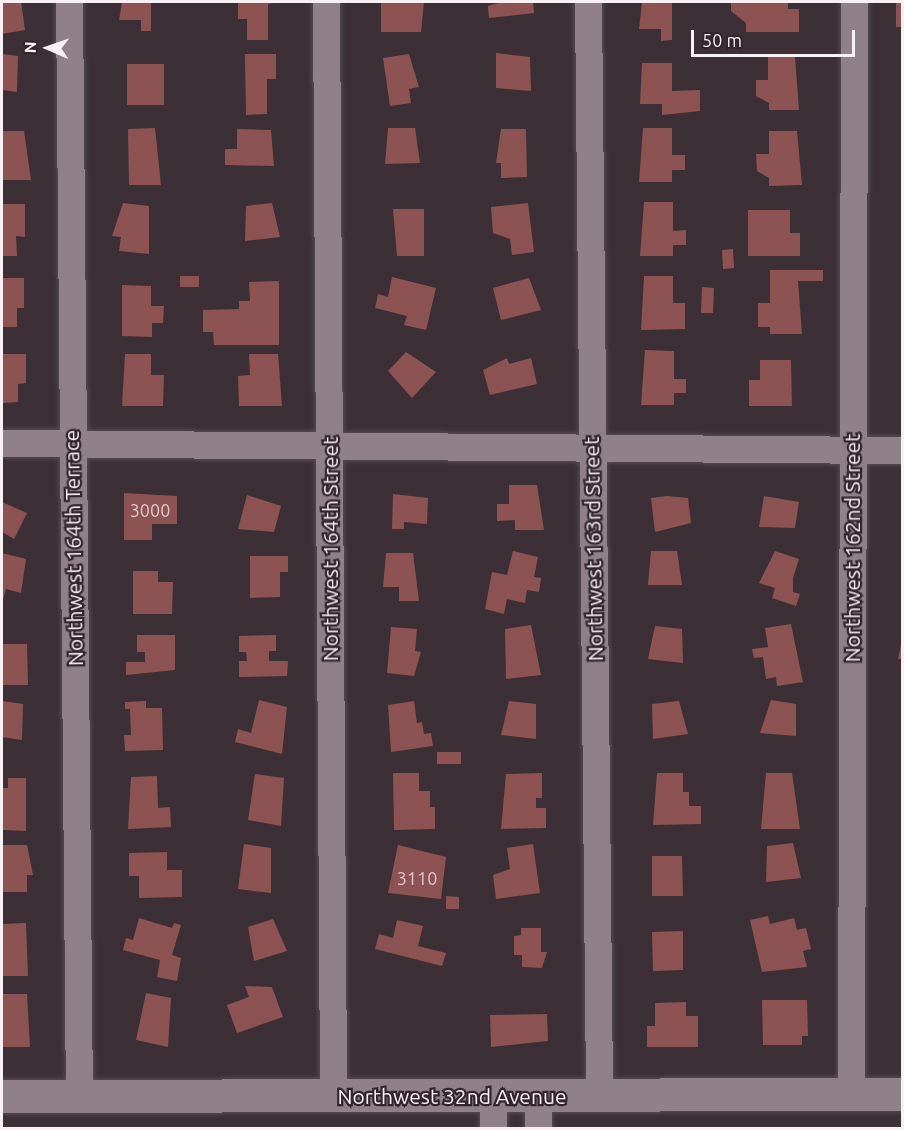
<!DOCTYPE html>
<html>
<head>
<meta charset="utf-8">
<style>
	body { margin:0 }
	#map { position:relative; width:904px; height:1130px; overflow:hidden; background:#3c3036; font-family:Ubuntu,sans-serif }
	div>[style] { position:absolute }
	.building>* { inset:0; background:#8c5352 }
	.roads { filter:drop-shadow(0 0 2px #564c51) drop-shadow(0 0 2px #564c51) }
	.minor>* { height:27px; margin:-13.5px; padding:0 13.5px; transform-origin:13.5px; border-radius:13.5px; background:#8f8187 }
	.tertiary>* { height:33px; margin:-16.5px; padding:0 16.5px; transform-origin:16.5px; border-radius:16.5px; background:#8f8187 }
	span { translate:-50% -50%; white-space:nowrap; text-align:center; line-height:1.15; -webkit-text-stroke:4.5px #32262c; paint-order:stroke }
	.number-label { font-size:18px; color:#dec9cc }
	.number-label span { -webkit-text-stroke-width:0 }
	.street-label { font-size:21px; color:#f9f0f4 }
	.frame { position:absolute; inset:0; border:3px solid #f9f0f4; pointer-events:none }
	.north { position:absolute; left:18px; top:18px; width:60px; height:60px; -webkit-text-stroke:4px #32262c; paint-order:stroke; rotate:272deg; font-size:16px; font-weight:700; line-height:24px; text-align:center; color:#f9f0f4 }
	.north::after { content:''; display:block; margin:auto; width:21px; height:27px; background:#f9f0f4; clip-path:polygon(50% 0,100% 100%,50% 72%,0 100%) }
	.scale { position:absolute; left:691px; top:30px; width:164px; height:27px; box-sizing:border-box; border:3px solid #f9f0f4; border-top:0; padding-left:8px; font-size:18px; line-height:21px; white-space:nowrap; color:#f9f0f4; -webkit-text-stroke:4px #32262c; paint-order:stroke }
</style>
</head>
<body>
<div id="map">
	<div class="building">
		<i style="clip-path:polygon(2px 2px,21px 2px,25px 30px,2px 34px)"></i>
		<i style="clip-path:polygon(122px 2px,151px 2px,151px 31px,141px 31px,141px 20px,119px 20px)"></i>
		<i style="clip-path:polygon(278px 2px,268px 4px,268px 40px,247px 40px,247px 19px,238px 19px,238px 3px)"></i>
		<i style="clip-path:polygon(381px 2px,424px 2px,421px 32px,381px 32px)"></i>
		<i style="clip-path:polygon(502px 2px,533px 2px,534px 13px,489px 18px,488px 6px)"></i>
		<i style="clip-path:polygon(642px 2px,672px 2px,672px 40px,661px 41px,661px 29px,639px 29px)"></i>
		<i style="clip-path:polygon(731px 2px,788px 2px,788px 9px,799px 9px,799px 32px,746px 32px,746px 23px,731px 11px)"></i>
		<i style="clip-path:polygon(896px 2px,902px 2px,902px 27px,896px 27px)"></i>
		<i style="clip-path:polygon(496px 53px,530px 57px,531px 91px,496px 88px)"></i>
		<i style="clip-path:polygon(2px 54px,18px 56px,17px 92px,2px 90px)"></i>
		<i style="clip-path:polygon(245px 54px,276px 54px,276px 79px,267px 79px,267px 114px,246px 115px)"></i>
		<i style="clip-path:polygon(409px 54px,419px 87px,409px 89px,411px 103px,390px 106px,383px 58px)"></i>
		<i style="clip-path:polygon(768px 57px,795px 57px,799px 110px,769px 110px,769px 103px,756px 96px,756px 80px,768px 80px)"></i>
		<i style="clip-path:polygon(642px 63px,672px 63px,672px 91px,700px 90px,700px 111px,662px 115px,662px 104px,640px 104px)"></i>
		<i style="clip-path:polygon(127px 64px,164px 64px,164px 105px,127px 105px)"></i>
		<i style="clip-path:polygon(155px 128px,161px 185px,129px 185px,128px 129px)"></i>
		<i style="clip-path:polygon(388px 128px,415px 128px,420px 163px,385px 164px)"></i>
		<i style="clip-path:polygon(643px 128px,672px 128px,672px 155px,685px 155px,685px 170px,672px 170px,672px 182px,639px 182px)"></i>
		<i style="clip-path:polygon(237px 129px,271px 130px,274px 166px,225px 165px,225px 149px,237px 149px)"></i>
		<i style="clip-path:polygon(501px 129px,526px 129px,527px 177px,501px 178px,501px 163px,496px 163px)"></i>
		<i style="clip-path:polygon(2px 131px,24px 131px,31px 180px,2px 180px)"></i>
		<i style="clip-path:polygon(769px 131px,797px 131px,802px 185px,769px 186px,769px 178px,757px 171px,756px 154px,769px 154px)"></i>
		<i style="clip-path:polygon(644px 202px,673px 202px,673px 231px,686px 230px,686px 245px,673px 245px,673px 256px,640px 256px)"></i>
		<i style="clip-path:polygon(123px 203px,149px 206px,149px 254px,119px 251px,121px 237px,112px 236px)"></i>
		<i style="clip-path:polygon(272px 203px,280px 237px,245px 241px,246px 206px)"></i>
		<i style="clip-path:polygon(528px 203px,534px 252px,512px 255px,510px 239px,493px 233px,491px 207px)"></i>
		<i style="clip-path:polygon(2px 204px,25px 204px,25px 237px,16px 236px,17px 256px,2px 256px)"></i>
		<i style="clip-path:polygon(393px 209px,424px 209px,424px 256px,397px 256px)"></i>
		<i style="clip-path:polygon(748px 210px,790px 210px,790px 233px,800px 233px,800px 256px,748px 256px)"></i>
		<i style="clip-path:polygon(733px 249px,734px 268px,723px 269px,722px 250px)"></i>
		<i style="clip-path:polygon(770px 270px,823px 270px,823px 281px,798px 281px,802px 334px,770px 334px,770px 327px,758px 327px,758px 303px,770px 303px)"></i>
		<i style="clip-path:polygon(180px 276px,199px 276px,199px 287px,180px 287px)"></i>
		<i style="clip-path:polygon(644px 276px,673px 276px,673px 303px,685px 303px,685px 329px,641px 330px)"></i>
		<i style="clip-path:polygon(392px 277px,436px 288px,426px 330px,404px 325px,407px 316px,375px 308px,378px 294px,388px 297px)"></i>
		<i style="clip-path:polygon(2px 278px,24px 278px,24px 308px,17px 308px,17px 327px,2px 327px)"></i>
		<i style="clip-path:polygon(529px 278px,541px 310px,501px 320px,493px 288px)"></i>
		<i style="clip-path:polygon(279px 281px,279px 345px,214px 345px,213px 332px,203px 332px,203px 310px,239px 309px,239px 301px,250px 301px,249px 282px)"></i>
		<i style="clip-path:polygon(122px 285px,151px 286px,151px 306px,164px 306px,163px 323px,152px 323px,152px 337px,122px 336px)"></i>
		<i style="clip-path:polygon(702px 287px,714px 288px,713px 313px,701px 313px)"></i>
		<i style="clip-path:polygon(645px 350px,674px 351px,674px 379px,686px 379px,686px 393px,674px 393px,674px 405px,641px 405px)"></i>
		<i style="clip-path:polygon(406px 352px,436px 372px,412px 398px,388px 371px)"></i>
		<i style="clip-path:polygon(2px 354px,26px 354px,26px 383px,18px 384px,18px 402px,2px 403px)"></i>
		<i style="clip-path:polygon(125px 354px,151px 354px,151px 375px,164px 375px,163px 406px,122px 406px)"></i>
		<i style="clip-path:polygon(249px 354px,278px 354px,282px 406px,239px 406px,238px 376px,250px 375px)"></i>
		<i style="clip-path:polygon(507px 358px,509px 364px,531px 358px,537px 384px,490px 395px,483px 370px)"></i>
		<i style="clip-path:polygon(760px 360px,791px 360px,792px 406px,749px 406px,749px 380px,760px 380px)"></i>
		<i style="clip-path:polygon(509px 485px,537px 485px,544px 530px,515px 530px,515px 520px,497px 521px,497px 504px,509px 504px)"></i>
		<i style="clip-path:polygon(124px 493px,177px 496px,177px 524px,152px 524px,152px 540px,124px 540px)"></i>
		<i style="clip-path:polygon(393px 494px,428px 498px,427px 524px,404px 522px,404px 529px,392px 529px)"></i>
		<i style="clip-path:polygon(247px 495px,281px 506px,274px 532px,238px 529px)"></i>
		<i style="clip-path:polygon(667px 496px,688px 498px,691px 523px,655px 532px,651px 498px)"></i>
		<i style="clip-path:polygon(764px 496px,799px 502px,795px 528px,759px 527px)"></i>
		<i style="clip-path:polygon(2px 502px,27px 513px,14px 539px,2px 532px)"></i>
		<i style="clip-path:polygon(513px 551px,538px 557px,534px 577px,541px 578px,539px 592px,527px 590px,525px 603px,507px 599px,504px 614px,485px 609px,492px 572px,507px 575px)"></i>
		<i style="clip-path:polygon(651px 551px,677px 551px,682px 585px,648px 585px)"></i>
		<i style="clip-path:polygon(775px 551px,799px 559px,793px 578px,793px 592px,800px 594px,796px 606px,772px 598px,775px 588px,759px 583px)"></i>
		<i style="clip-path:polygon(2px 553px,26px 559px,21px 593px,6px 589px,3px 600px)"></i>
		<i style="clip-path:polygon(386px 553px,413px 553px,419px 601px,399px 601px,399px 587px,383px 587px)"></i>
		<i style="clip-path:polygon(250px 556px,288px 556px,288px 572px,280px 572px,280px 597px,250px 598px)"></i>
		<i style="clip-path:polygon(133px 571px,158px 571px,158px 582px,173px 582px,172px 614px,133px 614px)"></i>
		<i style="clip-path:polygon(791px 624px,803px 682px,777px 686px,776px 677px,766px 679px,763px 657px,754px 658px,752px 649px,768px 647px,765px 628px)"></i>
		<i style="clip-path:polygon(531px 625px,541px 675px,506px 679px,505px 629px)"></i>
		<i style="clip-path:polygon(655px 626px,682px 629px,683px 663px,648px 659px)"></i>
		<i style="clip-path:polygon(391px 627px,417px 629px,415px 651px,421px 652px,414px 676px,387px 673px)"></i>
		<i style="clip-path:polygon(137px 635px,175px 635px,175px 670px,126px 675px,126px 662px,145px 662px,145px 652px,137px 652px)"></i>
		<i style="clip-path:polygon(276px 635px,276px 651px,269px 651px,269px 661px,288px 661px,287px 676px,239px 677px,239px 661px,247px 661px,246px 652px,239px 652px,239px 636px)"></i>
		<i style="clip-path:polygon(902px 641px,902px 659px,898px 659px)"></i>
		<i style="clip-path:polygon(2px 644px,27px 644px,28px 685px,2px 685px)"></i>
		<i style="clip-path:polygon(259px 700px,287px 707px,282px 754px,235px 742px,238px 729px,251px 733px)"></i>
		<i style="clip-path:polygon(771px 700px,796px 704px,796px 736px,760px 733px)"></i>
		<i style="clip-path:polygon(2px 701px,23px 704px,22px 740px,2px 737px)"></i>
		<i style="clip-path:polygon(146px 701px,146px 708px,162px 708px,163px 750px,125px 751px,124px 735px,131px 735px,130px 709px,125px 709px,125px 702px)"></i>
		<i style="clip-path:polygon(414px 701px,417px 723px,422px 722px,424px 734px,431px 733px,433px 746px,391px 752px,388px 705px)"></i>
		<i style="clip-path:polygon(509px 701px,536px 704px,536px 739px,501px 735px)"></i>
		<i style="clip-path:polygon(679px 701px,688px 734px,653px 739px,652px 704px)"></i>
		<i style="clip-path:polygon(437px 752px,461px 752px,461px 764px,437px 764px)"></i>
		<i style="clip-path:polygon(393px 773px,419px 773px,419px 791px,430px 791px,430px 807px,435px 807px,435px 829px,394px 830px)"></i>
		<i style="clip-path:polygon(542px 773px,542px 798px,536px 798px,536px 808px,546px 808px,546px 828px,501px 829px,506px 774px)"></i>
		<i style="clip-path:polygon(657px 773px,683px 773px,683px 792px,689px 792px,689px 806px,701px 806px,701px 824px,653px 825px)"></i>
		<i style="clip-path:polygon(766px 773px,792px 773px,800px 829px,761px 829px)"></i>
		<i style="clip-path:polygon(255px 774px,284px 778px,281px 826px,248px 820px)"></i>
		<i style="clip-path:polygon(157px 776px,158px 808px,170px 807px,171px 827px,128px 829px,131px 777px)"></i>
		<i style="clip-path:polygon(8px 778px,26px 778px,26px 831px,3px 830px,2px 788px,8px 788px)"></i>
		<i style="clip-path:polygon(793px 843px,801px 878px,766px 882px,767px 846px)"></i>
		<i style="clip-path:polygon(244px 844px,271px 848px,271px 893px,238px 889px)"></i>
		<i style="clip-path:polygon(533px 844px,540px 893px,496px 899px,493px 875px,510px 869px,507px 848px)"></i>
		<i style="clip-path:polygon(2px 845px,27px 845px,33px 875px,27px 875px,27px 892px,2px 892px)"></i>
		<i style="clip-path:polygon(398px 845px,446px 857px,441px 899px,388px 893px)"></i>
		<i style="clip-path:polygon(167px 852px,167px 870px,182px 870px,182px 897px,139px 898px,139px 876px,129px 876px,129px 853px)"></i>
		<i style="clip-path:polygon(652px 856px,682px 856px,683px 896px,652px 896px)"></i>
		<i style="clip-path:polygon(446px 896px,459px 897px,459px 909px,446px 909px)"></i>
		<i style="clip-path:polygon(768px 916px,770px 924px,794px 918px,797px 930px,806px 928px,811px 949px,803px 951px,807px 967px,762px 972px,750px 920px)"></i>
		<i style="clip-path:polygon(139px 918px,172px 928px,174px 923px,181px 925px,172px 955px,181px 958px,177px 981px,157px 977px,160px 960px,123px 950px,126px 938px,133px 940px)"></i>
		<i style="clip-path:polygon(273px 919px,287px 951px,254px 961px,248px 927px)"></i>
		<i style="clip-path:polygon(397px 920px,423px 926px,418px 946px,446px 953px,442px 966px,375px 949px,379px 934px,393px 938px)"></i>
		<i style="clip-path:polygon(26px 923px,28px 976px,2px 976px,2px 924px)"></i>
		<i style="clip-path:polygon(521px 928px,541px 928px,541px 952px,547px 952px,542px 968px,522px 967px,522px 955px,514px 955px,514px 936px,521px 935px)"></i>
		<i style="clip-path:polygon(683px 931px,683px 970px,653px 971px,652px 932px)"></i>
		<i style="clip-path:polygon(245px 986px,272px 987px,283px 1017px,237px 1033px,227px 1005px,249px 997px)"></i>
		<i style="clip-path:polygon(146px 993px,171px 998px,168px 1047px,136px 1040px)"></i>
		<i style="clip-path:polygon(2px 994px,27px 994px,30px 1047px,2px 1047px)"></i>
		<i style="clip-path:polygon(762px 1000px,807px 1000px,808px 1036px,802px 1036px,802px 1045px,763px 1045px)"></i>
		<i style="clip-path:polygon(686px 1002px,686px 1016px,698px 1016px,698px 1047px,647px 1047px,647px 1026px,655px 1026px,655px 1003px)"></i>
		<i style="clip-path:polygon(547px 1014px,548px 1041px,491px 1047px,490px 1015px)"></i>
	</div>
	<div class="roads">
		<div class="minor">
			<i style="left:69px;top:2px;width:1093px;rotate:89.48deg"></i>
			<i style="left:326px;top:2px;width:1094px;rotate:89.63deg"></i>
			<i style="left:588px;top:2px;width:1094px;rotate:89.42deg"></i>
			<i style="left:2px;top:443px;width:900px;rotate:0.45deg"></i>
			<i style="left:851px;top:1094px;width:1092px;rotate:-89.84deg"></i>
			<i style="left:538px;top:1096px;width:32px;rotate:90deg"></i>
			<i style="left:493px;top:1097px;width:31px;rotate:90deg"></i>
		</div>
		<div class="tertiary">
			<i style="left:2px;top:1096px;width:900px;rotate:-0.13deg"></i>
		</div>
	</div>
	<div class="number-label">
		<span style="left:150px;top:510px">3000</span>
		<span style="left:417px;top:878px">3110</span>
	</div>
	<div class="street-label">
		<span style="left:73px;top:548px;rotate:-91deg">Northwest 164th Terrace</span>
		<span style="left:852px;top:548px;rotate:-90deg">Northwest 162nd Street</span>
		<span style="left:330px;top:549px;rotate:-90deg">Northwest 164th Street</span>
		<span style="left:593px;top:549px;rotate:-91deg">Northwest 163rd Street</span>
		<span style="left:452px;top:1096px">Northwest 32nd Avenue</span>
	</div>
	<div class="frame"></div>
	<div class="north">N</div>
	<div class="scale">50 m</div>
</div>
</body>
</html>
